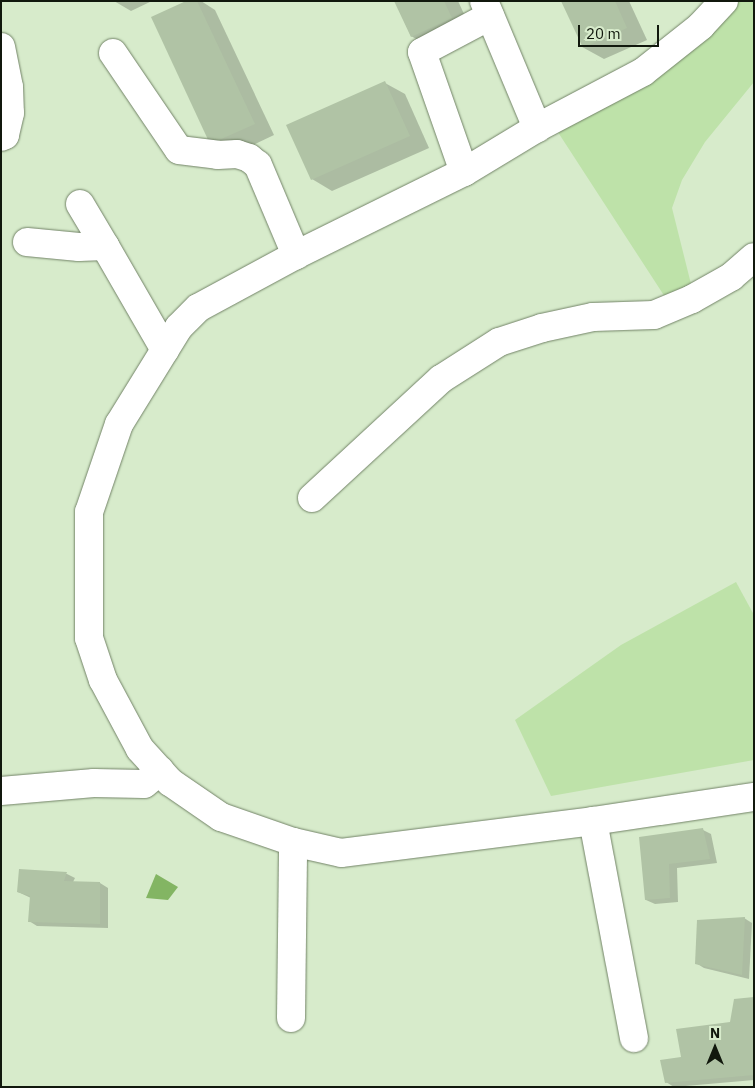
<!DOCTYPE html>
<html>
<head>
<meta charset="utf-8">
<style>
	body { margin:0 }
	#map { position:relative; width:755px; height:1088px; overflow:hidden; background:#d7ebcb; font-family:"IBM Plex Sans",sans-serif }
	div>[style] { position:absolute }
	.green>* { inset:0; background:#bee2a9 }
	.water>* { inset:0; background:#83b563 }
	.shadow>* { inset:0; background:#0003 }
	.building>* { inset:0; background:#b0c3a5 }
	.roads { filter:drop-shadow(0 0 1px #728367) drop-shadow(0 0 1px #728367) }
	.minor>* { height:28px; margin:-14px; padding:0 14px; transform-origin:14px; border-radius:14px; background:#fff }
	span { translate:-50% -50%; white-space:nowrap; text-align:center; line-height:1.15; -webkit-text-stroke:4px #d7ebcb; paint-order:stroke }
	.frame { position:absolute; inset:0; border:2px solid #11180d; pointer-events:none }
	.north { position:absolute; left:690px; top:1023px; width:50px; height:50px; -webkit-text-stroke:4px #d7ebcb; paint-order:stroke; rotate:0deg; font-size:14px; font-weight:700; line-height:20px; text-align:center; color:#11180d }
	.north::after { content:''; display:block; margin:auto; width:18px; height:22px; background:#11180d; clip-path:polygon(50% 0,100% 100%,50% 72%,0 100%) }
	.scale { position:absolute; left:578px; top:25px; width:81px; height:22px; box-sizing:border-box; border:2px solid #11180d; border-top:0; padding-left:6px; font-size:15px; line-height:18px; white-space:nowrap; color:#11180d; -webkit-text-stroke:4px #d7ebcb; paint-order:stroke }
</style>
</head>
<body>
<div id="map">
	<div class="green">
		<i style="clip-path:polygon(721px 1px,754px 1px,754px 82px,705px 142px,682px 180px,672px 208px,691px 284px,665px 297px,552px 123px)"></i>
		<i style="clip-path:polygon(736px 582px,754px 615px,754px 760px,551px 796px,515px 720px,621px 645px)"></i>
	</div>
	<div class="water">
		<i style="clip-path:polygon(156px 874px,178px 887px,168px 900px,146px 898px)"></i>
	</div>
	<div class="shadow">
		<i style="clip-path:polygon(114px 1px,152px 1px,131px 11px)"></i>
		<i style="clip-path:polygon(189px 1px,201px 1px,215px 10px,274px 135px,232px 155px,211px 144px)"></i>
		<i style="clip-path:polygon(395px 1px,458px 1px,471px 29px,432px 48px,411px 36px)"></i>
		<i style="clip-path:polygon(562px 1px,629px 1px,647px 40px,604px 59px,584px 48px)"></i>
		<i style="clip-path:polygon(385px 83px,405px 94px,429px 148px,332px 191px,312px 179px)"></i>
		<i style="clip-path:polygon(703px 830px,711px 834px,717px 863px,677px 868px,678px 902px,655px 904px,646px 900px,640px 838px)"></i>
		<i style="clip-path:polygon(20px 871px,67px 874px,75px 878px,73px 882px,100px 883px,108px 888px,108px 928px,37px 926px,29px 921px,31px 898px,18px 892px)"></i>
		<i style="clip-path:polygon(744px 918px,752px 923px,749px 979px,704px 968px,696px 963px)"></i>
		<i style="clip-path:polygon(754px 999px,754px 1080px,674px 1087px,666px 1082px,682px 1058px,732px 1023px)"></i>
	</div>
	<div class="building">
		<i style="clip-path:polygon(186px 1px,197px 1px,255px 124px,210px 144px,151px 17px)"></i>
		<i style="clip-path:polygon(394px 1px,444px 1px,452px 18px,411px 37px)"></i>
		<i style="clip-path:polygon(561px 1px,615px 1px,627px 28px,583px 48px)"></i>
		<i style="clip-path:polygon(385px 81px,410px 136px,311px 180px,286px 125px)"></i>
		<i style="clip-path:polygon(703px 828px,710px 859px,669px 864px,670px 898px,645px 900px,639px 837px)"></i>
		<i style="clip-path:polygon(19px 869px,67px 872px,64px 881px,100px 882px,100px 924px,28px 922px,30px 896px,17px 892px)"></i>
		<i style="clip-path:polygon(745px 917px,742px 975px,695px 964px,697px 920px)"></i>
		<i style="clip-path:polygon(754px 997px,754px 1075px,665px 1083px,660px 1060px,681px 1057px,676px 1029px,730px 1022px,734px 999px)"></i>
	</div>
	<div class="roads">
		<div class="minor">
			<i style="left:484px;top:1px;width:138px;rotate:67.3deg"></i>
			<i style="left:724px;top:1px;width:34px;rotate:133deg"></i>
			<i style="left:701px;top:26px;width:74px;rotate:141.6deg"></i>
			<i style="left:643px;top:72px;width:120px;rotate:152.2deg"></i>
			<i style="left:537px;top:128px;width:85px;rotate:148.9deg"></i>
			<i style="left:464px;top:172px;width:187px;rotate:153.7deg"></i>
			<i style="left:296px;top:255px;width:111px;rotate:151.6deg"></i>
			<i style="left:198px;top:308px;width:27px;rotate:135deg"></i>
			<i style="left:179px;top:327px;width:114px;rotate:121.7deg"></i>
			<i style="left:119px;top:424px;width:93px;rotate:108.8deg"></i>
			<i style="left:89px;top:512px;width:126px;rotate:90deg"></i>
			<i style="left:89px;top:638px;width:44px;rotate:71.6deg"></i>
			<i style="left:103px;top:680px;width:78px;rotate:61.8deg"></i>
			<i style="left:140px;top:749px;width:45px;rotate:47.7deg"></i>
			<i style="left:170px;top:782px;width:62px;rotate:34.5deg"></i>
			<i style="left:221px;top:817px;width:76px;rotate:19.1deg"></i>
			<i style="left:293px;top:842px;width:49px;rotate:12.9deg"></i>
			<i style="left:341px;top:853px;width:254px;rotate:-7.2deg"></i>
			<i style="left:593px;top:821px;width:163px;rotate:-8.5deg"></i>
			<i style="left:1px;top:47px;width:41px;rotate:78.7deg"></i>
			<i style="left:9px;top:87px;width:26px;rotate:88deg"></i>
			<i style="left:10px;top:113px;width:23px;rotate:103deg"></i>
			<i style="left:5px;top:135px;width:4px;rotate:153deg"></i>
			<i style="left:113px;top:53px;width:117px;rotate:55.8deg"></i>
			<i style="left:179px;top:150px;width:39px;rotate:7deg"></i>
			<i style="left:218px;top:155px;width:19px;rotate:-3deg"></i>
			<i style="left:237px;top:154px;width:13px;rotate:18deg"></i>
			<i style="left:249px;top:158px;width:11px;rotate:38deg"></i>
			<i style="left:258px;top:165px;width:98px;rotate:67.1deg"></i>
			<i style="left:464px;top:172px;width:127px;rotate:-109.3deg"></i>
			<i style="left:422px;top:52px;width:77px;rotate:-27.9deg"></i>
			<i style="left:80px;top:204px;width:49px;rotate:59.2deg"></i>
			<i style="left:27px;top:242px;width:52px;rotate:5.5deg"></i>
			<i style="left:79px;top:247px;width:26px;rotate:-2deg"></i>
			<i style="left:105px;top:246px;width:120px;rotate:60deg"></i>
			<i style="left:312px;top:498px;width:176px;rotate:-42.7deg"></i>
			<i style="left:441px;top:379px;width:69px;rotate:-32.5deg"></i>
			<i style="left:499px;top:342px;width:45px;rotate:-18deg"></i>
			<i style="left:542px;top:328px;width:52px;rotate:-12.2deg"></i>
			<i style="left:593px;top:317px;width:61px;rotate:-1.9deg"></i>
			<i style="left:654px;top:315px;width:41px;rotate:-22.8deg"></i>
			<i style="left:692px;top:299px;width:45px;rotate:-29.4deg"></i>
			<i style="left:731px;top:277px;width:30px;rotate:-41deg"></i>
			<i style="left:1px;top:791px;width:93px;rotate:-4.9deg"></i>
			<i style="left:94px;top:783px;width:50px;rotate:1.1deg"></i>
			<i style="left:144px;top:784px;width:21px;rotate:-39deg"></i>
			<i style="left:593px;top:821px;width:221px;rotate:79.3deg"></i>
			<i style="left:291px;top:1018px;width:176px;rotate:-89.3deg"></i>
		</div>
	</div>
	<div class="frame"></div>
	<div class="north">N</div>
	<div class="scale">20 m</div>
</div>
</body>
</html>
